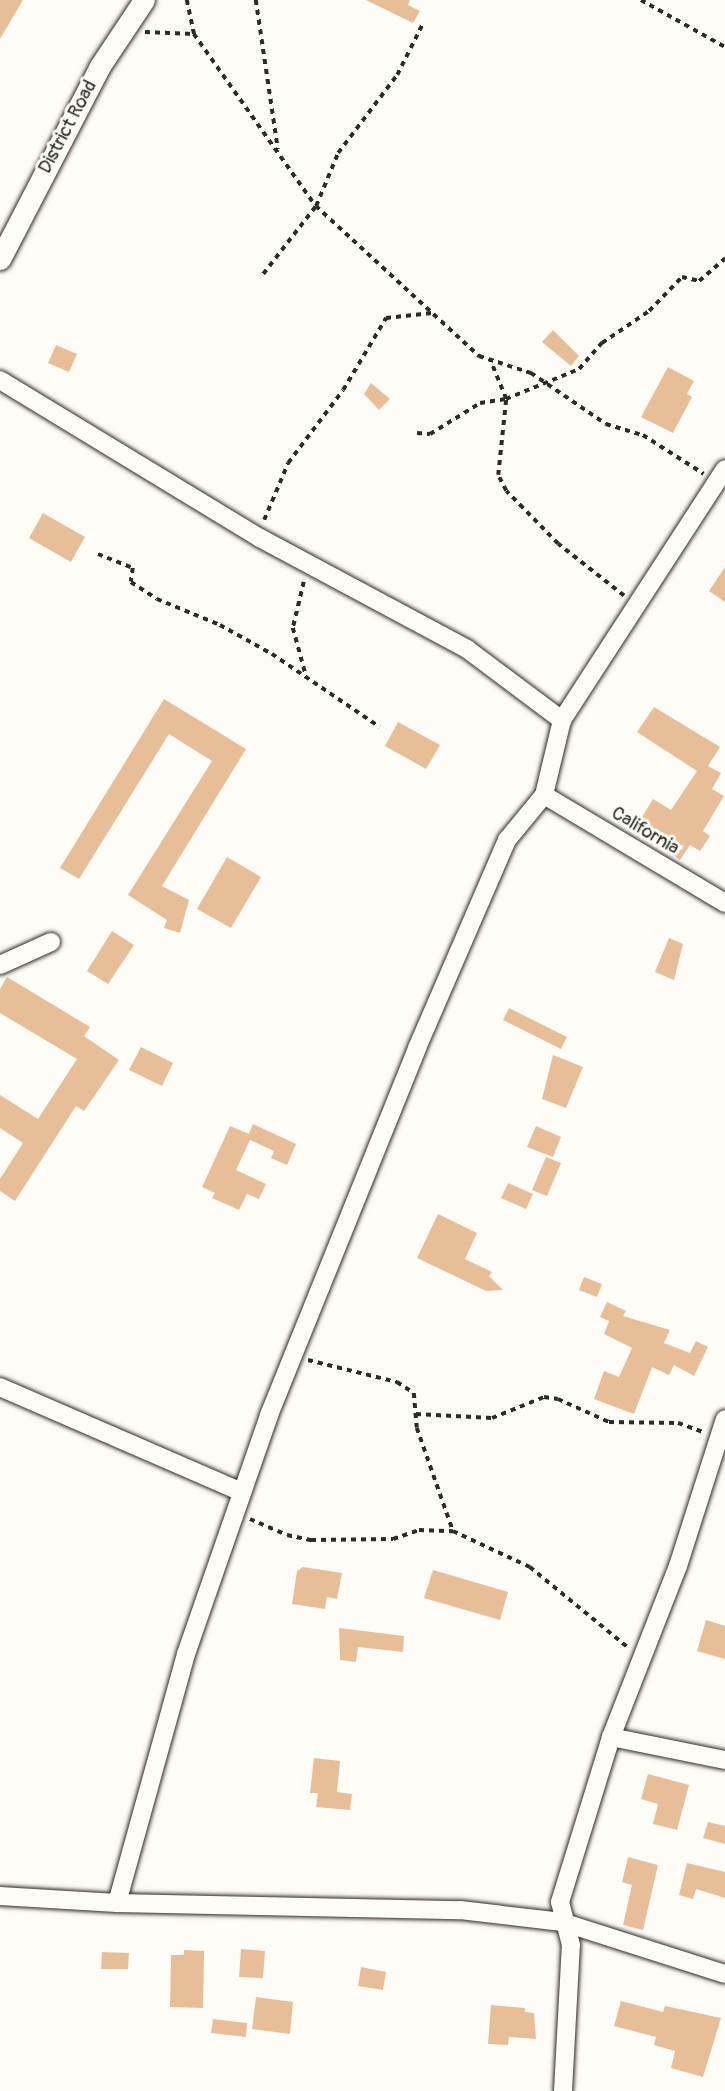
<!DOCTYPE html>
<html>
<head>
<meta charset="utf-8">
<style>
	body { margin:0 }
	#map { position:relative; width:725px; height:2091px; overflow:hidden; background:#fdfcf7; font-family:Pangolin,sans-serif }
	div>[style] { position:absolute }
	.building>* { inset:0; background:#e8be98 }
	.path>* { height:3.5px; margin-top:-1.75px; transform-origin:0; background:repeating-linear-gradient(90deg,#2b2b2b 0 5px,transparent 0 10px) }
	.roads { filter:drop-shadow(0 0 2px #2b2b2b) drop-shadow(0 0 2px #2b2b2b) }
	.minor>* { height:18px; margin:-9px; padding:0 9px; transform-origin:9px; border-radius:9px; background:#fdfcf7 }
	.tertiary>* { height:21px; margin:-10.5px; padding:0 10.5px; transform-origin:10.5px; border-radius:10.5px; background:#fdfcf7 }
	span { translate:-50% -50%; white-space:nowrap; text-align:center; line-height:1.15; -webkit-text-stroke:6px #fdfcf7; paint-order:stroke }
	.street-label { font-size:19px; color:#2b2b2b }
</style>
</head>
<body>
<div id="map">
	<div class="building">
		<i style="clip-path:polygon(0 0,23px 0,0 39px)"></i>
		<i style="clip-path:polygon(366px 0,410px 0,408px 5px,420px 11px,413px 23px)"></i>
		<i style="clip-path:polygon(553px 330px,579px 356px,571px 366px,542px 342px)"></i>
		<i style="clip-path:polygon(56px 345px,77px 354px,69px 372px,48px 363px)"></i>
		<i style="clip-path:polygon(668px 367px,694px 381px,687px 394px,692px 397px,673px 433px,641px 417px)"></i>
		<i style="clip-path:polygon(371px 383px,390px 399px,379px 410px,364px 394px)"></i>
		<i style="clip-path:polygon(43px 513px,85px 537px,71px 562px,29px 538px)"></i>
		<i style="clip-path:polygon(725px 567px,725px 602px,709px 591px)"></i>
		<i style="clip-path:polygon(164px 699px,246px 749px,162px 886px,189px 900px,180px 933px,164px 928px,167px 920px,128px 895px,212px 761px,169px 734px,79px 879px,60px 868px)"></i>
		<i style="clip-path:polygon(654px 707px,720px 747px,708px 766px,721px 773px,712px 789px,724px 796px,703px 831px,710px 836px,700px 851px,690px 845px,680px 860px,636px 827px,653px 799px,671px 810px,697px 771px,637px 732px)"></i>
		<i style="clip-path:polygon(398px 722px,440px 745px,426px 769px,385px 746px)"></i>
		<i style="clip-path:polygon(227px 857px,261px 877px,231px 928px,197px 909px)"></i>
		<i style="clip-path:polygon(112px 931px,134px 945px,108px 984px,87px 971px)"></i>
		<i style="clip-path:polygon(669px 938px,683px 944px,674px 980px,655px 972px)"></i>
		<i style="clip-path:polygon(7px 977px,90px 1027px,84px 1036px,119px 1060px,84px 1111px,76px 1106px,15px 1201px,0 1191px,0 1179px,23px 1143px,0 1128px,0 1095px,38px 1119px,77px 1059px,0 1013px,0 989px)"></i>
		<i style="clip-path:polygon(509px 1008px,567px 1037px,561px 1049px,503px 1020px)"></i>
		<i style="clip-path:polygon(141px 1047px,173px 1063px,162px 1086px,129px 1070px)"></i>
		<i style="clip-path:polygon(553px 1055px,583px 1067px,566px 1108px,542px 1099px)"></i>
		<i style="clip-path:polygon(253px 1124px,296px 1144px,287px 1165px,271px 1158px,274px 1151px,250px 1140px,236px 1170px,266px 1184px,259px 1199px,247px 1194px,239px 1210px,212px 1198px,215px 1193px,202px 1187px,230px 1126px,249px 1134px)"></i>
		<i style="clip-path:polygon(536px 1126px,561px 1137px,553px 1157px,527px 1147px)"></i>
		<i style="clip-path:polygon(546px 1157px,561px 1163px,547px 1196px,532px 1190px)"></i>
		<i style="clip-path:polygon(508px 1183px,533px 1194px,526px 1209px,501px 1198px)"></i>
		<i style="clip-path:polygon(438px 1214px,477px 1233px,465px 1259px,492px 1272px,489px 1276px,503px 1290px,486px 1291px,417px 1258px)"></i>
		<i style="clip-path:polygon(584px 1277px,602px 1284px,597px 1297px,579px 1290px)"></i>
		<i style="clip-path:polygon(607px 1302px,626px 1311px,623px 1316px,670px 1330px,664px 1343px,690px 1353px,696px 1341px,708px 1347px,694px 1376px,674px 1365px,669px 1375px,652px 1367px,634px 1414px,594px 1399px,604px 1371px,619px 1377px,632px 1348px,604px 1334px,609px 1321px,600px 1317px)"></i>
		<i style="clip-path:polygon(303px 1567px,342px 1573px,337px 1599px,327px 1597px,325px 1609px,292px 1604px,297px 1571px)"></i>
		<i style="clip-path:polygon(433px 1570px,508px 1592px,500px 1620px,424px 1598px)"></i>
		<i style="clip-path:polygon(706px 1620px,725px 1626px,725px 1659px,697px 1651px)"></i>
		<i style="clip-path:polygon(339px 1628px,404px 1636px,403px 1652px,358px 1647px,356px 1662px,340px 1660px)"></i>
		<i style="clip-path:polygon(314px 1758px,340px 1761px,337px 1792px,352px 1794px,350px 1810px,316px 1807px,318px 1793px,310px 1793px)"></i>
		<i style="clip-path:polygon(648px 1774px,689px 1785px,677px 1830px,653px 1824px,658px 1804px,641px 1799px)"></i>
		<i style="clip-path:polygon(708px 1822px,725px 1826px,725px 1844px,703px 1838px)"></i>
		<i style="clip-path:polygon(628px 1857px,658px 1865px,643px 1930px,623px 1925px,632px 1885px,622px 1882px)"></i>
		<i style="clip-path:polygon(687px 1863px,725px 1872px,725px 1898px,696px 1889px,693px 1899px,679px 1895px)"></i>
		<i style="clip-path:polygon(241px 1949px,265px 1951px,263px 1978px,239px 1977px)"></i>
		<i style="clip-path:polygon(184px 1950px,204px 1951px,203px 2008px,170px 2007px,171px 1955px,184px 1955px)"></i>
		<i style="clip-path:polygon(102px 1952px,129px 1953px,128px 1969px,101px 1969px)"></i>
		<i style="clip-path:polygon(361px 1967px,386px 1972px,383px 1990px,358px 1986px)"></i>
		<i style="clip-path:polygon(256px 1997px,293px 2002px,290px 2034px,252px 2029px)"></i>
		<i style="clip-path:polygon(621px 2001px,663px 2012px,665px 2006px,721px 2018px,703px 2077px,671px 2068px,675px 2051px,654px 2045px,656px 2037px,614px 2026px)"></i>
		<i style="clip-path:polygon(491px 2005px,525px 2008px,525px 2012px,534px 2013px,536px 2039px,509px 2037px,508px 2045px,488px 2044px)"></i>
		<i style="clip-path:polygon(213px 2019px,247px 2023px,246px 2037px,211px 2033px)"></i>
	</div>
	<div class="path">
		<i style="left:187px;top:0;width:35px;rotate:78deg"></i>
		<i style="left:256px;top:0;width:151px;rotate:81.6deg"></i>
		<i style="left:641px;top:0;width:96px;rotate:29.2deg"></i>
		<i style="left:145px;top:32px;width:49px;rotate:2.3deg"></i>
		<i style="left:194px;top:34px;width:211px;rotate:54.7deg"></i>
		<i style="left:316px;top:206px;width:222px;rotate:42.6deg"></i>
		<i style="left:479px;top:356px;width:55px;rotate:18.1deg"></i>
		<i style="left:531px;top:373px;width:91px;rotate:34.2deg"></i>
		<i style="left:606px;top:424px;width:39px;rotate:17deg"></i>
		<i style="left:643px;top:435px;width:72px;rotate:32.6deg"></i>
		<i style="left:263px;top:274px;width:86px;rotate:-52.1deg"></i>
		<i style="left:316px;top:206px;width:57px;rotate:-67.5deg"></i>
		<i style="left:338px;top:153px;width:98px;rotate:-52.9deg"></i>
		<i style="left:397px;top:75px;width:56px;rotate:-63.4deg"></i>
		<i style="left:417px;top:433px;width:13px;rotate:4deg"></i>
		<i style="left:430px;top:434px;width:59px;rotate:-31.8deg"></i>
		<i style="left:480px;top:403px;width:26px;rotate:-9deg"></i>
		<i style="left:506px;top:399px;width:42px;rotate:-112.3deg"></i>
		<i style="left:264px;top:520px;width:62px;rotate:-67.2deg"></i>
		<i style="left:288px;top:463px;width:91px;rotate:-53deg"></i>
		<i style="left:343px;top:390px;width:84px;rotate:-59.2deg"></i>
		<i style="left:386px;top:318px;width:46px;rotate:-6.2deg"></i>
		<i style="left:98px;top:554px;width:38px;rotate:22deg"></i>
		<i style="left:133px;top:568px;width:14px;rotate:98deg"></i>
		<i style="left:131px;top:582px;width:31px;rotate:33deg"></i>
		<i style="left:157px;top:599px;width:68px;rotate:22.4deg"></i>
		<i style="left:220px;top:625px;width:60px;rotate:29.1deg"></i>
		<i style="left:272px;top:654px;width:130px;rotate:34.1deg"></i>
		<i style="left:304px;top:582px;width:47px;rotate:103.4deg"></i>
		<i style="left:293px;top:628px;width:46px;rotate:74.7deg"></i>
		<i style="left:624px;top:596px;width:84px;rotate:-141.8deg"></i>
		<i style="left:558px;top:544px;width:74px;rotate:-134.5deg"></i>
		<i style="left:506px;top:491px;width:18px;rotate:-117deg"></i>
		<i style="left:498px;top:475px;width:76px;rotate:-84deg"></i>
		<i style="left:506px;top:399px;width:79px;rotate:-22.3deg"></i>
		<i style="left:579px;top:369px;width:35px;rotate:-49deg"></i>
		<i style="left:602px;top:343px;width:57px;rotate:-34.2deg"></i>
		<i style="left:649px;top:311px;width:47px;rotate:-45.9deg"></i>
		<i style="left:682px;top:277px;width:17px;rotate:13deg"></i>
		<i style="left:699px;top:281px;width:35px;rotate:-41deg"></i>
		<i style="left:308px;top:1360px;width:92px;rotate:13.9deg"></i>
		<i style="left:397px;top:1382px;width:20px;rotate:33deg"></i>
		<i style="left:414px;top:1393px;width:35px;rotate:85deg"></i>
		<i style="left:417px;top:1428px;width:109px;rotate:70.7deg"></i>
		<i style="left:416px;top:1414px;width:76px;rotate:3deg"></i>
		<i style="left:492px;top:1418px;width:56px;rotate:-22deg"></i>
		<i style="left:544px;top:1397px;width:14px;rotate:8deg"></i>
		<i style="left:558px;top:1399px;width:56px;rotate:24.3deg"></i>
		<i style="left:609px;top:1422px;width:69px;rotate:0.8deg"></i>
		<i style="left:678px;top:1423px;width:27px;rotate:20deg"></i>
		<i style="left:250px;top:1519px;width:40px;rotate:23.4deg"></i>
		<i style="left:287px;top:1535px;width:25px;rotate:12deg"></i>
		<i style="left:311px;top:1540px;width:82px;rotate:-0.7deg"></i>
		<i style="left:393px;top:1539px;width:28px;rotate:-19deg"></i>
		<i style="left:419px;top:1530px;width:34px;rotate:2deg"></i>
		<i style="left:453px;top:1531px;width:85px;rotate:25.1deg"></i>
		<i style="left:530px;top:1567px;width:129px;rotate:39.4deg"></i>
	</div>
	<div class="roads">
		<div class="minor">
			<i style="left:0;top:380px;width:304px;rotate:31.3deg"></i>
			<i style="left:260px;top:538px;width:235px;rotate:28.2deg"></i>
			<i style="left:467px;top:649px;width:119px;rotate:36.8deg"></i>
			<i style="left:544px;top:795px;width:211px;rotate:30.8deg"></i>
			<i style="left:0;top:965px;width:56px;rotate:-24.3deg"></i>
			<i style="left:0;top:1387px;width:264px;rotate:23.5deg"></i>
			<i style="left:611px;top:1737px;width:116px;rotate:11.4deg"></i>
			<i style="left:0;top:1896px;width:117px;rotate:3.4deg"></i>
			<i style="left:117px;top:1903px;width:343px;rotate:1.2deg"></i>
			<i style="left:460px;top:1910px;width:103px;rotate:6.7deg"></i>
			<i style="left:562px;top:1922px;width:171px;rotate:17.7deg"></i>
			<i style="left:117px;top:1903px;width:258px;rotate:-74.5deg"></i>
			<i style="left:186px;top:1654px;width:253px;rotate:-70.8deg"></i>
			<i style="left:269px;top:1415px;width:396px;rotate:-68deg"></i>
			<i style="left:417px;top:1048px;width:227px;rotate:-66.6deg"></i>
			<i style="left:507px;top:840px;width:58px;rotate:-50.6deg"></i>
			<i style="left:544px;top:795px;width:77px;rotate:-76.5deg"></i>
			<i style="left:562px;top:720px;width:299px;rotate:-57deg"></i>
			<i style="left:563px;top:2091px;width:146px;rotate:-86.9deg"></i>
			<i style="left:571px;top:1945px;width:44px;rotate:-104.3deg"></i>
			<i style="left:560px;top:1902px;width:173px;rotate:-72.8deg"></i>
			<i style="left:611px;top:1737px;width:184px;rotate:-68.6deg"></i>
			<i style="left:678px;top:1566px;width:154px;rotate:-72.3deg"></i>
		</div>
		<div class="tertiary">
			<i style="left:0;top:259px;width:217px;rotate:-62.6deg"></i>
			<i style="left:100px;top:66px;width:79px;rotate:-56.3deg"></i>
		</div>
	</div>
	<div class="street-label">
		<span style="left:68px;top:127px;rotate:-62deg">District Road</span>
		<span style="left:645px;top:831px;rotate:31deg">California</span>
	</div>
</div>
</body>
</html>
